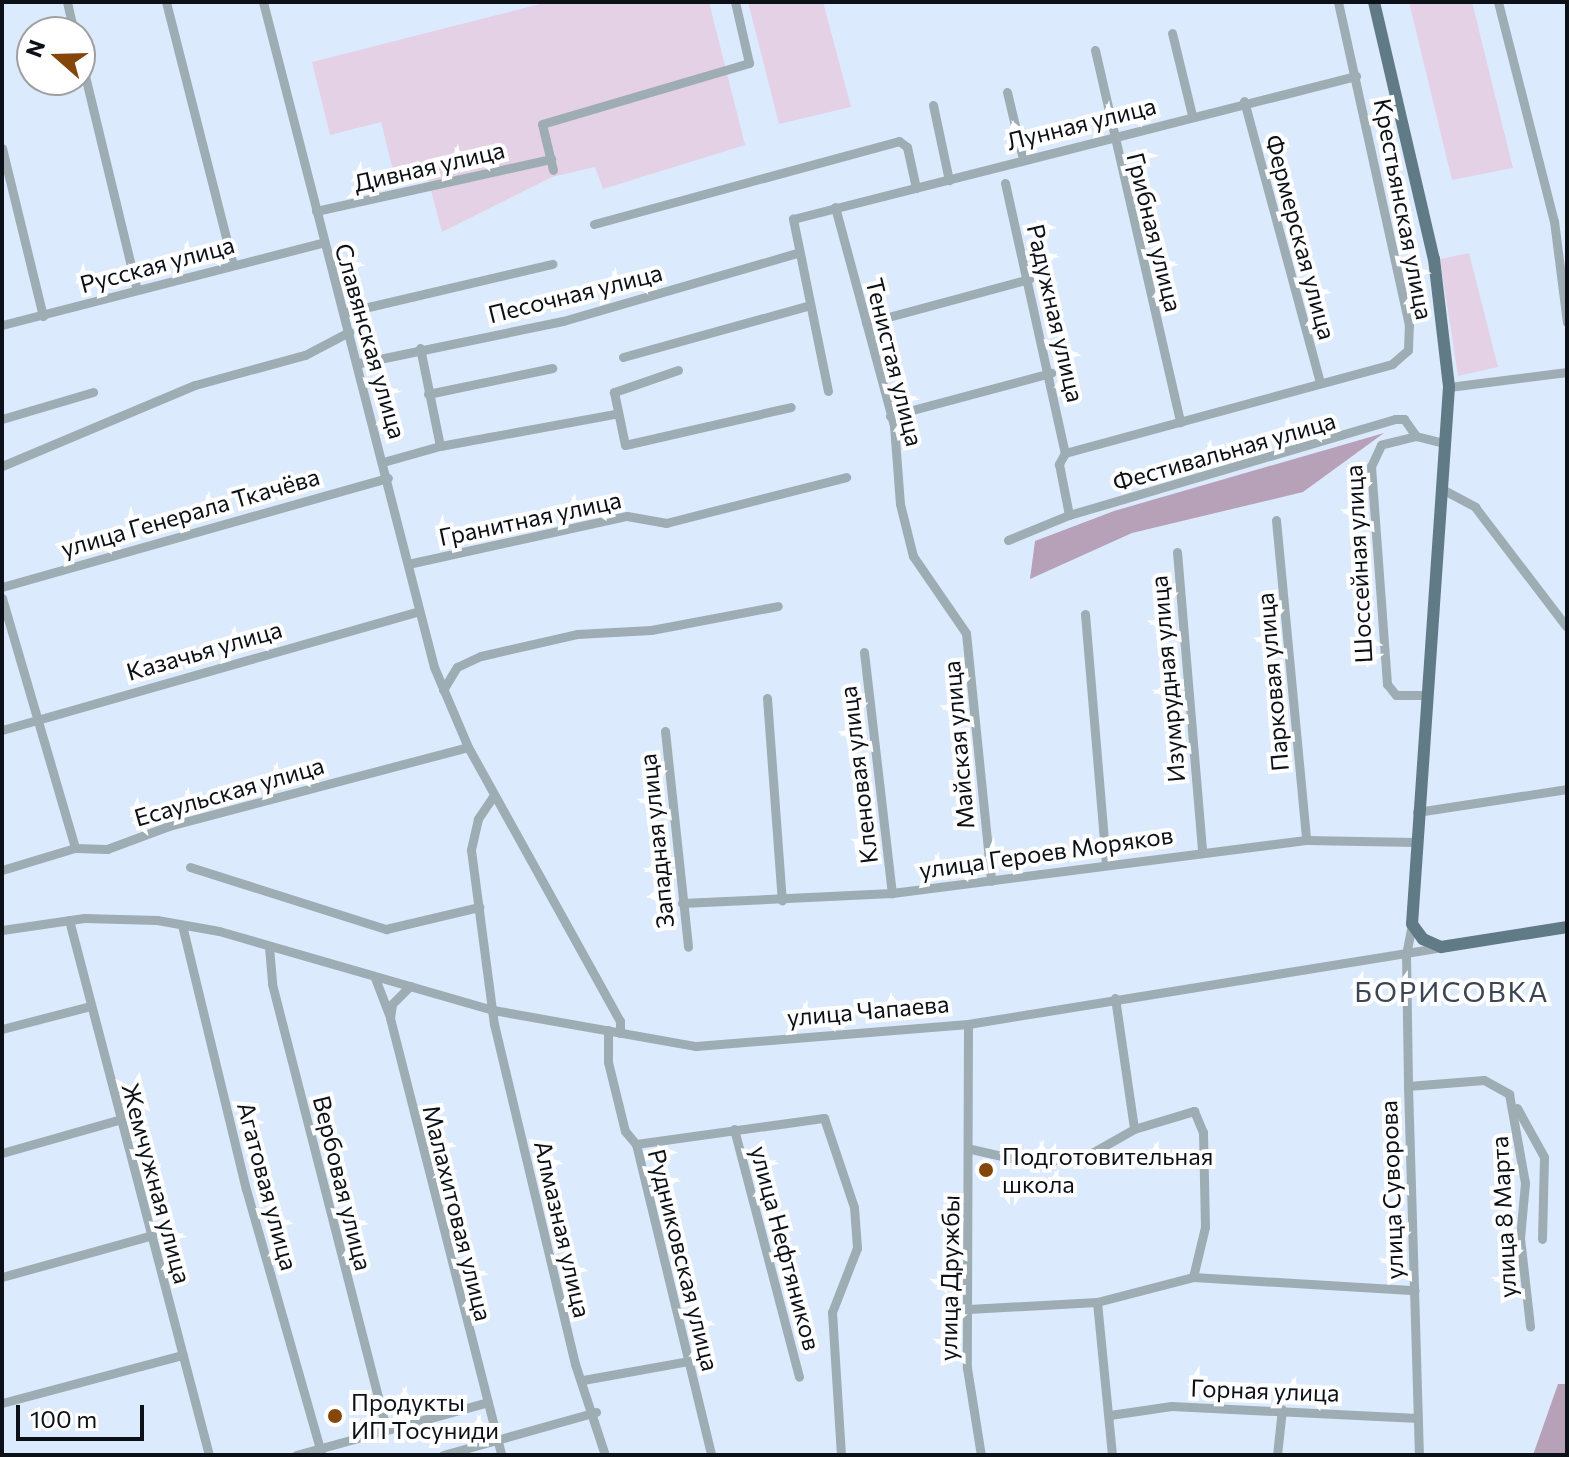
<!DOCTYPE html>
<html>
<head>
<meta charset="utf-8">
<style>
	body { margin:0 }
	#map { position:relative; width:1569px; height:1457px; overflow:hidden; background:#dceafe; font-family:Commissioner,sans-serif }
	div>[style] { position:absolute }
	.green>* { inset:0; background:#e4d1e6 }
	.forest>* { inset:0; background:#b6a1b9 }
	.minor>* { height:9px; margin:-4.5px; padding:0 4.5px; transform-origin:4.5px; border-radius:4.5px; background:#9eadb3 }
	.major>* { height:12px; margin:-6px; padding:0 6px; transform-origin:6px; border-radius:6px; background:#607a86 }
	.dots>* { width:22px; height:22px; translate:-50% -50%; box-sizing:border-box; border:4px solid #fff; border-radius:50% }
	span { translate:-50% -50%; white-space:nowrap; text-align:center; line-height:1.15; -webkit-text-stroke:8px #fff; paint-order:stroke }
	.street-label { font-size:24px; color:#0c1117 }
	.poi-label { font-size:24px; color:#0c1117 }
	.left { translate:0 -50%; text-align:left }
	.quarter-label { font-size:28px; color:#3a4555; letter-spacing:2px }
	.frame { position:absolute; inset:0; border:4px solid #0c1117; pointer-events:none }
	.north { position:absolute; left:16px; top:16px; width:80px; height:80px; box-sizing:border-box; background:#fff; border:2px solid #9ea0a2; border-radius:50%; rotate:290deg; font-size:22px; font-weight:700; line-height:32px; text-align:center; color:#0c1117 }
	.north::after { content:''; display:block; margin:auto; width:28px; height:36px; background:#85460a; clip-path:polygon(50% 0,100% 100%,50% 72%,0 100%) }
	.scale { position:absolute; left:16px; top:1405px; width:128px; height:36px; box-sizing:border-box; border:4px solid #0c1117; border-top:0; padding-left:10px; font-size:24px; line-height:28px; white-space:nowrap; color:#0c1117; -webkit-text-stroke:6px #fff; paint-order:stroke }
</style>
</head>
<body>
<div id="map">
	<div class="green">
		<i style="clip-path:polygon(548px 2px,709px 2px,745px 145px,603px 189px,595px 167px,552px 177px,442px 232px,427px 175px,396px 183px,381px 122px,330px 135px,312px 62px)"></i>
		<i style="clip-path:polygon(748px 2px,823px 2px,851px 107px,779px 124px)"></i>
		<i style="clip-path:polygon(1409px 2px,1472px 2px,1513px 168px,1452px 180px)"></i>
		<i style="clip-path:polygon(1469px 253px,1498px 367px,1458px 376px,1440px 259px)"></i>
	</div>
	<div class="forest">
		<i style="clip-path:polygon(1384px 433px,1303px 492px,1132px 533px,1030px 579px,1035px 541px,1114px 511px)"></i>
		<i style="clip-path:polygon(1558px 1384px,1567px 1384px,1567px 1455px,1533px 1455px)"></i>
	</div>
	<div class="minor">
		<i style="left:67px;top:2px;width:31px;rotate:77deg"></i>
		<i style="left:166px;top:2px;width:270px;rotate:75.7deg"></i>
		<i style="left:263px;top:2px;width:687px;rotate:75.58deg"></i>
		<i style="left:434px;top:667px;width:87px;rotate:67deg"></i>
		<i style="left:468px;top:747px;width:313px;rotate:61deg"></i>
		<i style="left:620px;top:1021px;width:12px;rotate:90deg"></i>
		<i style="left:1498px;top:2px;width:226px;rotate:75.7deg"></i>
		<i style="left:1554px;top:221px;width:102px;rotate:82.7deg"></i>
		<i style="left:1172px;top:33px;width:84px;rotate:76.3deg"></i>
		<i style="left:1095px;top:50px;width:382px;rotate:77.1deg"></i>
		<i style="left:80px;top:55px;width:238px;rotate:76.4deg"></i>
		<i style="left:1007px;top:92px;width:69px;rotate:76.6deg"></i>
		<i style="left:1244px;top:101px;width:291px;rotate:74.9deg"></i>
		<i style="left:933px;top:105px;width:77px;rotate:78deg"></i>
		<i style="left:2px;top:148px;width:173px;rotate:76.3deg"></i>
		<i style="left:553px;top:170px;width:47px;rotate:-103.4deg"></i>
		<i style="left:542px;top:124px;width:216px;rotate:-16.4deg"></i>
		<i style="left:749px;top:63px;width:63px;rotate:-102.9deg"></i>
		<i style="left:1005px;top:183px;width:277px;rotate:77.5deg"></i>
		<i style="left:835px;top:207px;width:227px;rotate:74.9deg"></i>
		<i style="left:894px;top:426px;width:78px;rotate:85.6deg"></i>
		<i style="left:900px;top:504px;width:54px;rotate:76deg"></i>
		<i style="left:913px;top:556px;width:93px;rotate:55.5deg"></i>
		<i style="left:966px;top:633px;width:249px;rotate:84.2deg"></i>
		<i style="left:316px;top:211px;width:241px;rotate:-12.5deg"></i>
		<i style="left:594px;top:224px;width:316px;rotate:-15.2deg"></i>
		<i style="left:899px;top:141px;width:10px;rotate:37deg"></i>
		<i style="left:907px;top:147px;width:42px;rotate:77.6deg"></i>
		<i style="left:347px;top:312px;width:211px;rotate:-13.2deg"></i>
		<i style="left:866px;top:323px;width:169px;rotate:-15.1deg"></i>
		<i style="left:2px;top:325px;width:330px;rotate:-14.4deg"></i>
		<i style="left:623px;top:357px;width:194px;rotate:-15.5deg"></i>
		<i style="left:360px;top:363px;width:207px;rotate:-11.7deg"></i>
		<i style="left:563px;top:321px;width:244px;rotate:-16.2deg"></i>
		<i style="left:678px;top:370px;width:68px;rotate:161deg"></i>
		<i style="left:614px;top:392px;width:54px;rotate:78.3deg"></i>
		<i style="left:625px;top:445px;width:170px;rotate:-12.9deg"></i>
		<i style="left:1449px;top:387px;width:119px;rotate:-7.2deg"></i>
		<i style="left:828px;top:391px;width:176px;rotate:-101.5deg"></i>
		<i style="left:793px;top:219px;width:581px;rotate:-14.25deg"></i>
		<i style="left:428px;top:394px;width:127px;rotate:-11.8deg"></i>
		<i style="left:890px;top:416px;width:167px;rotate:-15deg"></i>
		<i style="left:2px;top:419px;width:95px;rotate:-16.5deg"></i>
		<i style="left:1416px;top:436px;width:36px;rotate:166deg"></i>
		<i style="left:1381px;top:445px;width:23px;rotate:115deg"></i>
		<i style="left:1371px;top:466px;width:219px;rotate:85.8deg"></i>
		<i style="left:1387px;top:684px;width:14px;rotate:51deg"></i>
		<i style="left:1396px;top:695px;width:30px"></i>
		<i style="left:440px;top:446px;width:178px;rotate:-10.4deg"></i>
		<i style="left:1065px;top:453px;width:339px;rotate:-15.2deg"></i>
		<i style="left:1392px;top:364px;width:21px;rotate:-41deg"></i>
		<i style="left:1408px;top:350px;width:25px;rotate:-88deg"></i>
		<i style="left:1409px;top:325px;width:331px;rotate:-102.4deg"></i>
		<i style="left:1065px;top:453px;width:13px;rotate:119deg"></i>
		<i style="left:1059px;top:464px;width:52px;rotate:78.9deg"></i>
		<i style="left:383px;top:462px;width:59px;rotate:-15.7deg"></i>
		<i style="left:440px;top:446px;width:100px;rotate:-101.5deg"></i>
		<i style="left:2px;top:466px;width:209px;rotate:-22.8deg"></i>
		<i style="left:195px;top:385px;width:114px;rotate:-15.3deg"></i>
		<i style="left:305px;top:355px;width:50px;rotate:-27.6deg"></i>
		<i style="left:1440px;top:488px;width:40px;rotate:28deg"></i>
		<i style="left:1475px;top:507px;width:150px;rotate:52.6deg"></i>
		<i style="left:1276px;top:520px;width:321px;rotate:84.6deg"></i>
		<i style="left:1008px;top:540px;width:66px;rotate:-22.3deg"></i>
		<i style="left:1069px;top:515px;width:340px;rotate:-16.4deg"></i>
		<i style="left:1395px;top:419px;width:9px"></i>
		<i style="left:1404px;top:419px;width:21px;rotate:55deg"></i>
		<i style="left:1416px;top:436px;width:29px;rotate:14deg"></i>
		<i style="left:1177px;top:552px;width:299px;rotate:85.2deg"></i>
		<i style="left:408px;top:564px;width:224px;rotate:-12.4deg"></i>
		<i style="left:627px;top:516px;width:40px;rotate:10deg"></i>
		<i style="left:666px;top:523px;width:186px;rotate:-14.3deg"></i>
		<i style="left:2px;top:587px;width:401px;rotate:-15.8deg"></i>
		<i style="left:2px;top:598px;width:260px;rotate:73.7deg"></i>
		<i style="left:1085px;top:614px;width:252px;rotate:85.2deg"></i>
		<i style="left:864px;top:652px;width:243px;rotate:83.4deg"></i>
		<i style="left:443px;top:690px;width:27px;rotate:-59deg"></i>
		<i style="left:457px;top:667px;width:26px;rotate:-25deg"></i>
		<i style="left:481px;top:656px;width:98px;rotate:-12.9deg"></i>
		<i style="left:577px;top:634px;width:74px;rotate:-3.1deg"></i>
		<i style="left:651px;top:630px;width:129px;rotate:-10.7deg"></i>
		<i style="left:767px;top:698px;width:203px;rotate:85.8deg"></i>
		<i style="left:2px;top:730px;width:431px;rotate:-15.9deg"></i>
		<i style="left:665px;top:731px;width:217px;rotate:83.9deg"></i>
		<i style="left:494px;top:795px;width:29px;rotate:124deg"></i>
		<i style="left:478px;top:819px;width:32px;rotate:103deg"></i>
		<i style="left:471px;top:850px;width:176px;rotate:82.5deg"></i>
		<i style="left:494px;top:1024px;width:350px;rotate:76.6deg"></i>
		<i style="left:575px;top:1364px;width:96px;rotate:71.8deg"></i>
		<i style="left:1417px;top:812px;width:152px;rotate:-8.7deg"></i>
		<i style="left:190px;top:867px;width:206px;rotate:17.6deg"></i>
		<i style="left:386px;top:929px;width:96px;rotate:-13.3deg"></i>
		<i style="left:2px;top:870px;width:76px;rotate:-16.8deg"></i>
		<i style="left:75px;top:848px;width:32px;rotate:2deg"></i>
		<i style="left:107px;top:849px;width:66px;rotate:-20.4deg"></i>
		<i style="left:169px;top:826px;width:309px;rotate:-14.8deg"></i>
		<i style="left:682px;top:903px;width:210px;rotate:-2.7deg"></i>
		<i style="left:892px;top:893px;width:417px;rotate:-7.3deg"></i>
		<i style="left:1306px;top:840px;width:109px;rotate:1.1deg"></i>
		<i style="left:69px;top:920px;width:553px;rotate:75.34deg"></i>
		<i style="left:1412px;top:924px;width:32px;rotate:101deg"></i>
		<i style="left:1406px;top:955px;width:131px;rotate:89.1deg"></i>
		<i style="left:1408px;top:1086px;width:369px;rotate:88.3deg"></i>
		<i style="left:182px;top:925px;width:272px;rotate:76.4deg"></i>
		<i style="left:246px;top:1189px;width:277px;rotate:74.1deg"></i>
		<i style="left:2px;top:930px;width:83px;rotate:-8.3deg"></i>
		<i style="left:84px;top:918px;width:73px;rotate:1.6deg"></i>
		<i style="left:157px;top:920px;width:63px;rotate:10.1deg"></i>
		<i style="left:219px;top:931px;width:285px;rotate:16.1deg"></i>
		<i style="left:493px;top:1010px;width:206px;rotate:10.1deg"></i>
		<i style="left:696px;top:1046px;width:273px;rotate:-4.6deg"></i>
		<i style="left:968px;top:1024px;width:479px;rotate:-9.2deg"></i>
		<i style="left:269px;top:947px;width:37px;rotate:85deg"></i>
		<i style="left:272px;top:984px;width:458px;rotate:75.6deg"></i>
		<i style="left:375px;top:978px;width:40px;rotate:69deg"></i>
		<i style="left:410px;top:986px;width:25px;rotate:135deg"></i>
		<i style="left:392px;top:1004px;width:14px;rotate:98deg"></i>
		<i style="left:390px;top:1018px;width:451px;rotate:75.7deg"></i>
		<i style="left:1115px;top:998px;width:132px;rotate:81.7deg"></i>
		<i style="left:968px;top:1024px;width:344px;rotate:90.2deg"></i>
		<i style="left:967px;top:1368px;width:88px;rotate:80.9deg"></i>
		<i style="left:2px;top:1029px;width:91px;rotate:-14.6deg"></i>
		<i style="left:608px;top:1030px;width:32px;rotate:90deg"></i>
		<i style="left:608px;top:1062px;width:71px;rotate:76.2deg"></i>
		<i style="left:625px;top:1131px;width:17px;rotate:50deg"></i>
		<i style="left:636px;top:1144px;width:320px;rotate:76.4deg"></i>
		<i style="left:1408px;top:1086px;width:76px;rotate:-4.5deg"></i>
		<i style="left:1484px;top:1080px;width:29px;rotate:29deg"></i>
		<i style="left:1509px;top:1094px;width:90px;rotate:79.8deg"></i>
		<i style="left:1525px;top:1183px;width:55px;rotate:95.2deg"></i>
		<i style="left:1520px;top:1238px;width:89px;rotate:83.5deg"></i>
		<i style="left:1517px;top:1108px;width:56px;rotate:61.1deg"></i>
		<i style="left:1544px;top:1157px;width:82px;rotate:91.4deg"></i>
		<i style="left:734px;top:1129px;width:256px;rotate:75.3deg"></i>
		<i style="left:636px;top:1144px;width:190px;rotate:-7.9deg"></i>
		<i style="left:824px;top:1118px;width:94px;rotate:71.4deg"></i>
		<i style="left:854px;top:1207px;width:41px;rotate:85.8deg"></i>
		<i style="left:857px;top:1248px;width:69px;rotate:111.3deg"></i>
		<i style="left:832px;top:1312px;width:143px;rotate:86.4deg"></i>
		<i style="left:971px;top:1149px;width:58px;rotate:12.8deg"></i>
		<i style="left:1028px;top:1162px;width:55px;rotate:-4.2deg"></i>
		<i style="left:1083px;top:1158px;width:59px;rotate:-29.6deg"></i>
		<i style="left:1134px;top:1129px;width:63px;rotate:-16.7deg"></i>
		<i style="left:1194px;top:1111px;width:23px;rotate:67deg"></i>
		<i style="left:1203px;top:1132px;width:95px;rotate:88.8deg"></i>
		<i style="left:1205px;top:1227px;width:51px;rotate:103.5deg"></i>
		<i style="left:2px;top:1153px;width:121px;rotate:-15.9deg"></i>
		<i style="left:2px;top:1277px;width:156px;rotate:-15.6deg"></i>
		<i style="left:1097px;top:1302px;width:154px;rotate:84.4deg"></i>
		<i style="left:968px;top:1309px;width:129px;rotate:-3.1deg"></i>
		<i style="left:1097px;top:1302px;width:99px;rotate:-14.6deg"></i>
		<i style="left:1193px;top:1277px;width:222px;rotate:3.4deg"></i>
		<i style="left:583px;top:1380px;width:108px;rotate:-10.2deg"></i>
		<i style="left:2px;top:1403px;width:187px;rotate:-14.9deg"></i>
		<i style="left:1110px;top:1415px;width:62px;rotate:-8.4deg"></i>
		<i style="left:1171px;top:1406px;width:247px;rotate:2.8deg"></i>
		<i style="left:296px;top:1455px;width:199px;rotate:-15.4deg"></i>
		<i style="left:443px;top:1455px;width:159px;rotate:-15.7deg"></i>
		<i style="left:1277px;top:1455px;width:46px;rotate:-83.8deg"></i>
	</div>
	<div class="major">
		<i style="left:1374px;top:2px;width:264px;rotate:76.9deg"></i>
		<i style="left:1434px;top:259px;width:129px;rotate:83.3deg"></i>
		<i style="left:1449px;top:387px;width:538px;rotate:93.94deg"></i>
		<i style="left:1412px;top:924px;width:19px;rotate:54deg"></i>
		<i style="left:1423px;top:939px;width:20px;rotate:24deg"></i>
		<i style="left:1441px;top:947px;width:128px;rotate:-9deg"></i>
	</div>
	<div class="dots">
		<i style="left:986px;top:1170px;background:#85460a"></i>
		<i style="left:335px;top:1416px;background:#85460a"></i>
	</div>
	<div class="street-label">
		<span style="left:1081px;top:123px;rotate:-14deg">Лунная улица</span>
		<span style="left:429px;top:166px;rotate:-13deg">Дивная улица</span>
		<span style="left:1404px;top:209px;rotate:79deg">Крестьянская улица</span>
		<span style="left:1155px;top:232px;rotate:76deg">Грибная улица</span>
		<span style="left:1301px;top:237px;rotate:75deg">Фермерская улица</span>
		<span style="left:157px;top:264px;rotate:-15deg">Русская улица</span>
		<span style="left:575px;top:293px;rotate:-14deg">Песочная улица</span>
		<span style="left:1056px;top:313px;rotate:77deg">Радужная улица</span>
		<span style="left:371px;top:341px;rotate:74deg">Славянская улица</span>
		<span style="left:895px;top:362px;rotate:76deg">Тенистая улица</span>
		<span style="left:1224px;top:451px;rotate:-16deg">Фестивальная улица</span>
		<span style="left:190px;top:512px;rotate:-16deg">улица Генерала Ткачёва</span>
		<span style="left:530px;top:518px;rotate:-12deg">Гранитная улица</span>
		<span style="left:1358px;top:564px;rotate:-93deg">Шоссейная улица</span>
		<span style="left:204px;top:650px;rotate:-16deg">Казачья улица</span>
		<span style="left:1167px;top:679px;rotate:-95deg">Изумрудная улица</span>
		<span style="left:1272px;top:682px;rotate:-95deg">Парковая улица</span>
		<span style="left:958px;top:745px;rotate:-95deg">Майская улица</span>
		<span style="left:858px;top:775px;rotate:-97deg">Кленовая улица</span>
		<span style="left:229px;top:791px;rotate:-16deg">Есаульская улица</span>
		<span style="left:656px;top:841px;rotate:-96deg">Западная улица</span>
		<span style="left:1046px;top:852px;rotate:-8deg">улица Героев Моряков</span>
		<span style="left:868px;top:1010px;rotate:-5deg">улица Чапаева</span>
		<span style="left:157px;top:1183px;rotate:75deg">Жемчужная улица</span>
		<span style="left:343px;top:1183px;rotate:76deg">Вербовая улица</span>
		<span style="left:268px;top:1186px;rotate:75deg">Агатовая улица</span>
		<span style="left:1391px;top:1190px;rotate:-92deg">улица Суворова</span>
		<span style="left:458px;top:1213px;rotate:76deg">Малахитовая улица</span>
		<span style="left:1503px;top:1217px;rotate:-93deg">улица 8 Марта</span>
		<span style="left:563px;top:1229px;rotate:77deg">Алмазная улица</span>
		<span style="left:786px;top:1248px;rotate:75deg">улица Нефтяников</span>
		<span style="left:684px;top:1260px;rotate:76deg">Рудниковская улица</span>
		<span style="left:949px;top:1278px;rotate:-89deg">улица Дружбы</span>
		<span style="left:1265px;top:1390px;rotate:2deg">Горная улица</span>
	</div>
	<div class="poi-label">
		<span class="left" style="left:1002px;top:1170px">Подготовительная<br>школа</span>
		<span class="left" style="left:351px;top:1416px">Продукты<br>ИП Тосуниди</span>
	</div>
	<div class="quarter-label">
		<span style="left:1452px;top:991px">БОРИСОВКА</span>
	</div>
	<div class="frame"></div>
	<div class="north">N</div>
	<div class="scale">100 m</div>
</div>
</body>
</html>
